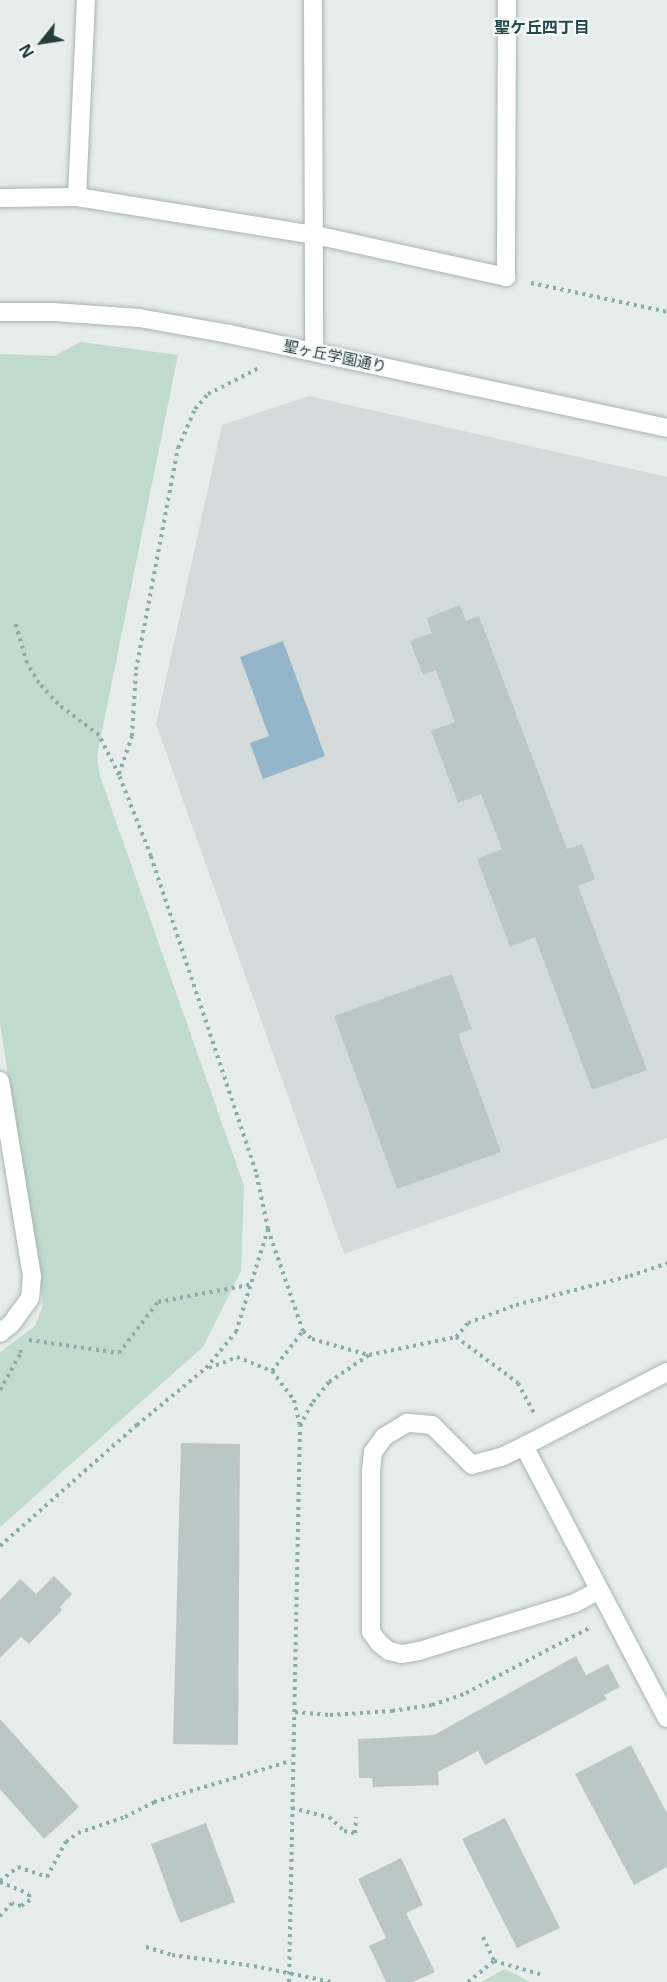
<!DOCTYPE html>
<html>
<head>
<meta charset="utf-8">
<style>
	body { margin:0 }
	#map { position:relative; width:667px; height:1982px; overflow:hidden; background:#e6edeb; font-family:"Open Sans","Noto Sans JP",sans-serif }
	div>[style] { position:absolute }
	.built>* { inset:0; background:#d4dcdb }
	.green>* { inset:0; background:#c1dbcf }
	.water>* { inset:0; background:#95b5ca }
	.building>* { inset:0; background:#bbc7c5 }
	.path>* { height:4px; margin-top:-2px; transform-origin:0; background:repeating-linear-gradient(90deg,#8aacaa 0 3px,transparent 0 7.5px) }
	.roads { filter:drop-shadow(0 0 2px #a9b5b3) drop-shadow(0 0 2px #a9b5b3) }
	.street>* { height:18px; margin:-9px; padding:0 9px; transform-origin:9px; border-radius:9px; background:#fff }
	.secondary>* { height:18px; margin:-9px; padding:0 9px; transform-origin:9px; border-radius:9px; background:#fff }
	span { translate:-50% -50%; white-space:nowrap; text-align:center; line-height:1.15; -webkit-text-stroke:4.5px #f6f9f9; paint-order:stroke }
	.street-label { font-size:15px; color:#273d3c }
	.neighbourhood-label { font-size:16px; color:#254c4c; font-weight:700 }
	.north { position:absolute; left:12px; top:12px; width:60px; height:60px; -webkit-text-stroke:4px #f6f9f9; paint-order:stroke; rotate:240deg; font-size:16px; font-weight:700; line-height:24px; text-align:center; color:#273d3c }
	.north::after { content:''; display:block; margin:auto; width:21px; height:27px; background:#273d3c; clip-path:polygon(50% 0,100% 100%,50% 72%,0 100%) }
</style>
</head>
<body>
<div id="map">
	<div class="built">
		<i style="clip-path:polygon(309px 396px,667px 477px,667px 1138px,344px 1254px,156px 724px,222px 425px)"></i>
	</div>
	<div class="green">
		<i style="clip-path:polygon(81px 342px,178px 355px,97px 756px,100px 776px,244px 1186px,241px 1271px,203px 1347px,0 1527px,0 1352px,35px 1326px,43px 1305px,0 1023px,0 354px,54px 356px)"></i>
		<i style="clip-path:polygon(505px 1969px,530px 1982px,481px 1982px)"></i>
	</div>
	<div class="water">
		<i style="clip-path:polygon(283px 641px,325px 756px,263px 779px,250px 743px,269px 736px,240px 657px)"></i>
	</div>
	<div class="building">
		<i style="clip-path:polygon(460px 605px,466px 621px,479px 616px,567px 849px,582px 844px,595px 879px,578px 886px,647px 1070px,592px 1090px,535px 937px,510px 947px,477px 859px,502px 849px,481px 794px,458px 803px,431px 731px,455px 722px,436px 670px,423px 675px,410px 641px,432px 633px,427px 618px)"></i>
		<i style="clip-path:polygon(452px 974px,472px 1029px,458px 1034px,501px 1152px,397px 1189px,334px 1016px)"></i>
		<i style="clip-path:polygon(181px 1443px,240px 1444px,238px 1745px,173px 1744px)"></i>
		<i style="clip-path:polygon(54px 1576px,72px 1594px,60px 1607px,62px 1610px,29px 1644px,21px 1637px,0 1658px,0 1600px,20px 1579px,36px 1594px)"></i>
		<i style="clip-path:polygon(576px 1656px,586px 1675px,608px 1664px,620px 1687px,604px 1695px,607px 1699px,485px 1765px,478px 1751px,438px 1772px,439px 1785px,373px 1787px,372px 1778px,359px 1778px,358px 1739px,434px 1735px)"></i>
		<i style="clip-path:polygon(0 1719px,79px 1807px,44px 1839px,0 1789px)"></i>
		<i style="clip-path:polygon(631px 1745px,667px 1813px,667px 1867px,634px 1885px,575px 1774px)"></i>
		<i style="clip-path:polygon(505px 1818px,560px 1928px,517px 1948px,462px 1839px)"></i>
		<i style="clip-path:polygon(206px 1823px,235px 1902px,180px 1923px,151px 1844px)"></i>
		<i style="clip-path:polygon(401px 1858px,423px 1905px,406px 1913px,435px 1972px,413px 1982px,386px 1982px,369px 1946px,386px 1938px,358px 1879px)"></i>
	</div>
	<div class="path">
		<i style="left:531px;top:283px;width:139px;rotate:12deg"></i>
		<i style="left:119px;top:774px;width:40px;rotate:-71.1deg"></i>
		<i style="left:132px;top:736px;width:66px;rotate:-86.5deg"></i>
		<i style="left:136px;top:670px;width:226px;rotate:-79.3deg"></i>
		<i style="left:178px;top:448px;width:43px;rotate:-66.4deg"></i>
		<i style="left:195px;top:409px;width:20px;rotate:-49deg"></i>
		<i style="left:208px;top:394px;width:57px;rotate:-27deg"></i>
		<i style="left:268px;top:1229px;width:108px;rotate:71.1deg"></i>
		<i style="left:303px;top:1331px;width:12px;rotate:42deg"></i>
		<i style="left:312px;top:1339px;width:59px;rotate:15.7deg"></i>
		<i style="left:456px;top:1337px;width:77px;rotate:36.6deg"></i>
		<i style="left:518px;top:1383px;width:34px;rotate:62deg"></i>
		<i style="left:29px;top:1340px;width:91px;rotate:8.2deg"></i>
		<i style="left:119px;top:1353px;width:64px;rotate:-52.6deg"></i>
		<i style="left:158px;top:1302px;width:97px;rotate:-10.7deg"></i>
		<i style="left:209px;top:1368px;width:30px;rotate:-21deg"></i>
		<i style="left:237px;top:1357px;width:38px;rotate:22deg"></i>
		<i style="left:272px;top:1371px;width:36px;rotate:53deg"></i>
		<i style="left:294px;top:1400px;width:26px;rotate:77deg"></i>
		<i style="left:272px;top:1371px;width:51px;rotate:-52.2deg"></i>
		<i style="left:0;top:1390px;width:43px;rotate:-60.4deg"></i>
		<i style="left:21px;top:1353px;width:4px;rotate:-104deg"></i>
		<i style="left:0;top:1546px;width:183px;rotate:-41.5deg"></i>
		<i style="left:137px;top:1425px;width:89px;rotate:-39.6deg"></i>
		<i style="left:206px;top:1368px;width:47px;rotate:-50.2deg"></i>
		<i style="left:236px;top:1332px;width:108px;rotate:-72.7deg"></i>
		<i style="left:268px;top:1229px;width:58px;rotate:-101.9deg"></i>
		<i style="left:256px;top:1172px;width:333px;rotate:-108.4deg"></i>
		<i style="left:151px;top:856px;width:87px;rotate:-111.6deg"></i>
		<i style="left:119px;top:775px;width:45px;rotate:-116.6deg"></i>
		<i style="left:99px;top:735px;width:51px;rotate:-142.9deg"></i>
		<i style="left:58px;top:704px;width:28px;rotate:-132deg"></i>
		<i style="left:39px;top:683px;width:23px;rotate:-121deg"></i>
		<i style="left:27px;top:663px;width:43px;rotate:-106.3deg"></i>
		<i style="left:295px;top:1712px;width:35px;rotate:5deg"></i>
		<i style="left:330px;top:1715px;width:62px;rotate:-3.7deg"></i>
		<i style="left:392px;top:1711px;width:40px;rotate:-8.5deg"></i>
		<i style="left:432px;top:1705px;width:36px;rotate:-19deg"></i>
		<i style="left:466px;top:1693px;width:141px;rotate:-27.8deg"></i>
		<i style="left:292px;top:1808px;width:38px;rotate:14deg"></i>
		<i style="left:329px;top:1817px;width:21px;rotate:43deg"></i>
		<i style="left:344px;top:1831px;width:11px;rotate:10deg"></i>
		<i style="left:355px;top:1833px;width:16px;rotate:-86deg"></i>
		<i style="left:0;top:1881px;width:23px;rotate:-38deg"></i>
		<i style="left:18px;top:1867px;width:31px;rotate:19deg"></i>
		<i style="left:47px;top:1877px;width:40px;rotate:-62deg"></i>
		<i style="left:66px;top:1842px;width:15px;rotate:-37deg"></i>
		<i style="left:78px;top:1833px;width:50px;rotate:-18.8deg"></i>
		<i style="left:125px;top:1817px;width:33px;rotate:-27deg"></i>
		<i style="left:154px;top:1802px;width:143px;rotate:-16.7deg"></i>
		<i style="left:0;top:1882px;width:31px;rotate:22deg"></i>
		<i style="left:29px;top:1894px;width:6px;rotate:81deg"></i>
		<i style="left:30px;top:1900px;width:11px;rotate:146deg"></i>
		<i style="left:21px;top:1906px;width:9px;rotate:-162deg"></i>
		<i style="left:12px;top:1903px;width:18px;rotate:133deg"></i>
		<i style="left:483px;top:1937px;width:26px;rotate:65deg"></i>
		<i style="left:494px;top:1961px;width:48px;rotate:15.8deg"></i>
		<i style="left:146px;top:1947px;width:27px;rotate:17deg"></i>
		<i style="left:172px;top:1955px;width:83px;rotate:7.6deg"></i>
		<i style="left:254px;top:1966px;width:80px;rotate:11.6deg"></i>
		<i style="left:289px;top:1982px;width:556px;rotate:-88.87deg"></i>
		<i style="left:300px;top:1426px;width:27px;rotate:-62deg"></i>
		<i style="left:313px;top:1402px;width:26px;rotate:-51deg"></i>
		<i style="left:329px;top:1382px;width:48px;rotate:-34deg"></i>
		<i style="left:369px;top:1355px;width:89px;rotate:-11.7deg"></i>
		<i style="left:456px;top:1337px;width:18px;rotate:-49deg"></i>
		<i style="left:468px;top:1323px;width:51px;rotate:-20.6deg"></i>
		<i style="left:516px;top:1305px;width:118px;rotate:-14.3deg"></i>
		<i style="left:630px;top:1276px;width:39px;rotate:-19deg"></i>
		<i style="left:468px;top:1982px;width:33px;rotate:-39deg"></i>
	</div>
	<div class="roads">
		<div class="street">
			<i style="left:313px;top:0;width:351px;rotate:89.8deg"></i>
			<i style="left:77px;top:197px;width:197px;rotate:-87.4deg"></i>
			<i style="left:0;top:198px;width:77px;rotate:-0.7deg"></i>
			<i style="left:77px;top:197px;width:241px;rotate:9.1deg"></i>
			<i style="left:315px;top:235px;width:196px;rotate:12.4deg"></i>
			<i style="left:506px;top:277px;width:277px;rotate:-89.8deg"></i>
			<i style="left:0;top:1081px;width:198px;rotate:80.7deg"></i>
			<i style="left:32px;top:1276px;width:22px;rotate:95deg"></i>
			<i style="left:30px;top:1298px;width:32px;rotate:126deg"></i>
			<i style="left:11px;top:1324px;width:14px;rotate:141deg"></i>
			<i style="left:667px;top:1372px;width:161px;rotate:152.6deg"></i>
			<i style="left:524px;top:1446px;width:307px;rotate:62.3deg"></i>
			<i style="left:524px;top:1446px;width:25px;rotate:154deg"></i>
			<i style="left:501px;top:1457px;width:30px;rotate:165deg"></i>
			<i style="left:472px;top:1465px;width:57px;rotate:-135deg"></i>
			<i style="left:432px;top:1425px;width:25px;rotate:-175deg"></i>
			<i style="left:407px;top:1423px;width:27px;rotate:149deg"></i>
			<i style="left:384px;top:1437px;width:19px;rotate:126deg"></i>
			<i style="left:373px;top:1452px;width:18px;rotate:96deg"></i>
			<i style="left:371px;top:1470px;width:162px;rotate:90deg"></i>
			<i style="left:371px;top:1632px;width:14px;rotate:54deg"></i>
			<i style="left:379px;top:1643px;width:13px;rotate:39deg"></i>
			<i style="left:389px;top:1651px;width:13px;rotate:13deg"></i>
			<i style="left:402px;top:1654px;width:17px;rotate:-10deg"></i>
			<i style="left:419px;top:1651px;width:163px;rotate:-17.1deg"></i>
			<i style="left:575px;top:1603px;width:27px;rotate:-28deg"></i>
		</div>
		<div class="secondary">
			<i style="left:0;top:312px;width:54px"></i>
			<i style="left:54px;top:312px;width:85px;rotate:4deg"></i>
			<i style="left:139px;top:318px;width:91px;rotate:10.1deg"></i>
			<i style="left:229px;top:334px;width:448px;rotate:12.1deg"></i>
		</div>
	</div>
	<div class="street-label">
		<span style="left:335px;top:356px;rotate:12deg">聖ヶ丘学園通り</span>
	</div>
	<div class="neighbourhood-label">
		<span style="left:542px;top:27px">聖ケ丘四丁目</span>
	</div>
	<div class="north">N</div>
</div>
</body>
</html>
